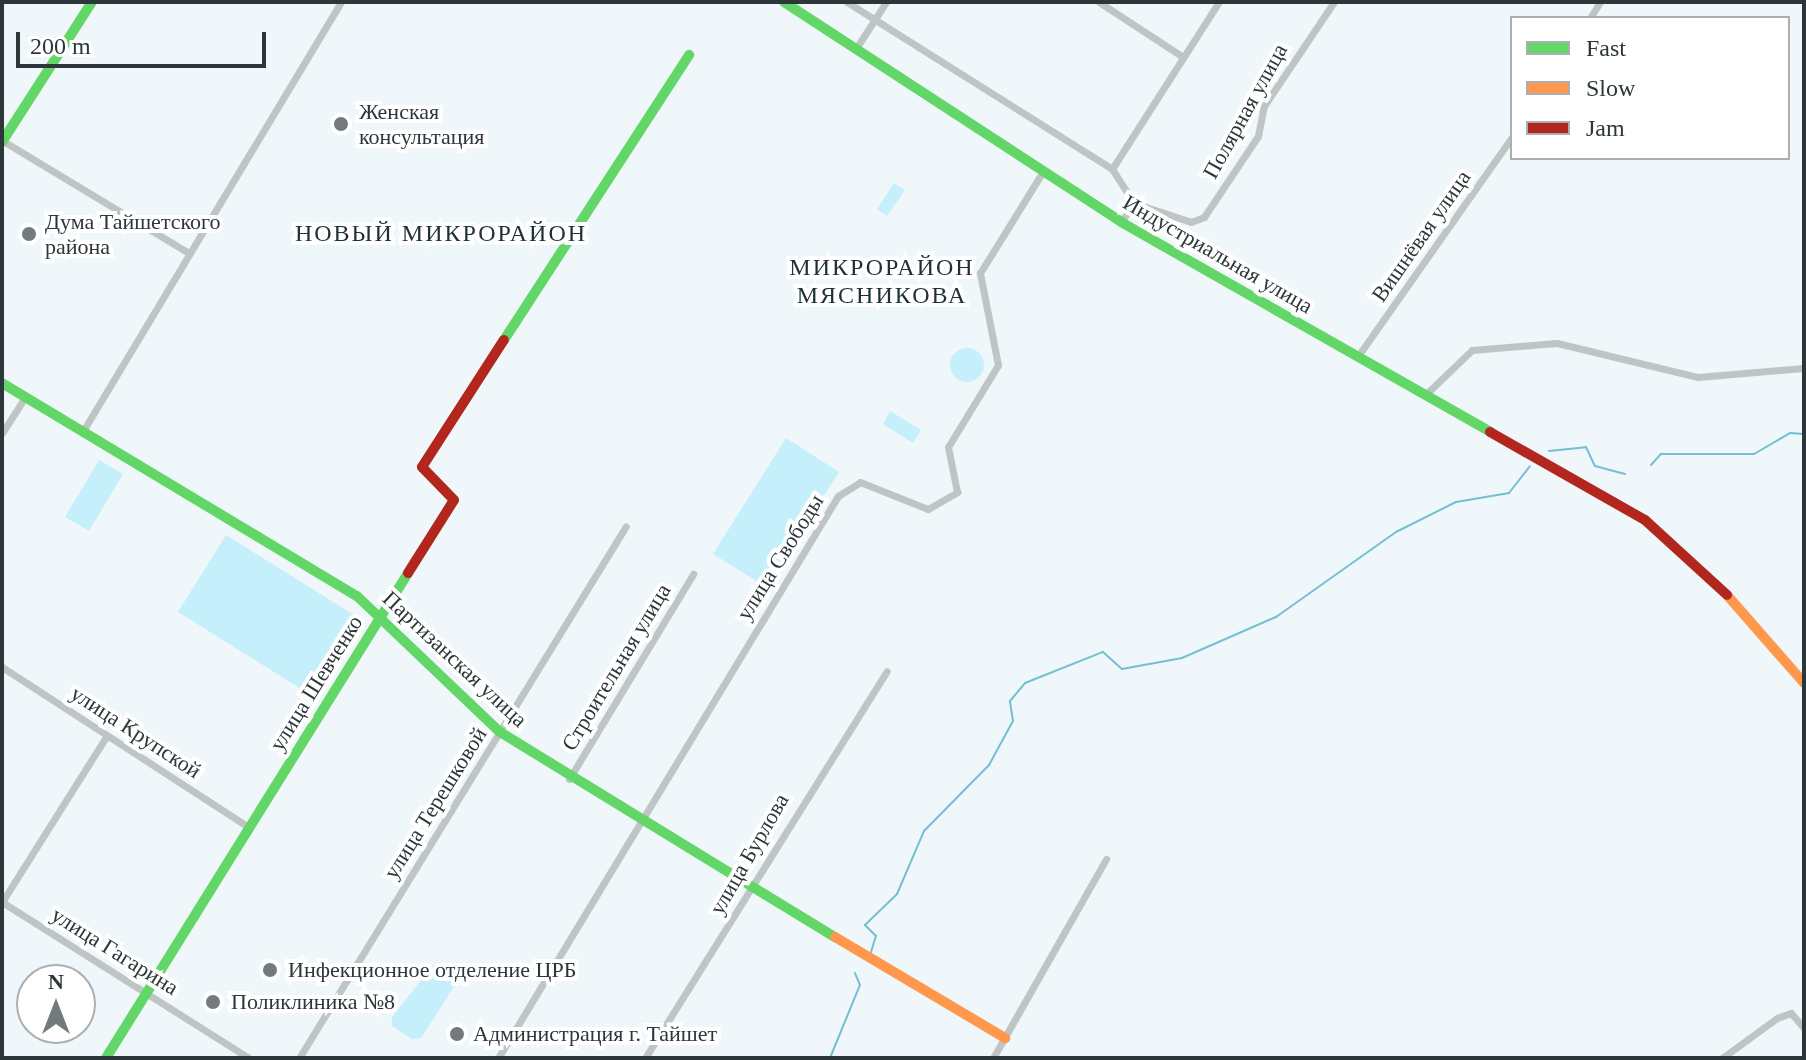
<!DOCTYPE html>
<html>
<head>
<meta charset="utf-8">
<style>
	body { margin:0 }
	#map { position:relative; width:1806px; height:1060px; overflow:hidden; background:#eff7fa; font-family:"Times New Roman",serif }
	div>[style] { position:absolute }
	.green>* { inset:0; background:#c5effa }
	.round { border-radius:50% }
	.stream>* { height:2px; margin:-1px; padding:0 1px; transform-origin:1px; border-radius:1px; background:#74c0d1 }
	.street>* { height:7px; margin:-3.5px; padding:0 3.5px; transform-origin:3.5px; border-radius:3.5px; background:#bfc4c5 }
	.fast>* { height:10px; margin:-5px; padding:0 5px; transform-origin:5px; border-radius:5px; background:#63d668 }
	.slow>* { height:10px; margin:-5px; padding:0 5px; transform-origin:5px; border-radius:5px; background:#ff974d }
	.jam>* { height:10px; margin:-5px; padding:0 5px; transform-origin:5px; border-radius:5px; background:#b3261e }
	.dots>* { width:22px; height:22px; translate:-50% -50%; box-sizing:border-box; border:4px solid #fff; border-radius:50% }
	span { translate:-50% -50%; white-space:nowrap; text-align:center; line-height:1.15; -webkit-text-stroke:8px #fff; paint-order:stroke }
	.poi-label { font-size:22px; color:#2d3639 }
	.left { translate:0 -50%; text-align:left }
	.street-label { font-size:22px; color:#2d3639 }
	.neighbourhood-label { font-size:24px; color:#1c3035; letter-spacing:2px }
	.frame { position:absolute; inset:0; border:4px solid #2d3639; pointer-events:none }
	.legend { position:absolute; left:1510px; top:16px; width:280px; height:144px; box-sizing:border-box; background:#fff; border:2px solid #abafb0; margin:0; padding:10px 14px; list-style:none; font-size:24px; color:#2d3639 }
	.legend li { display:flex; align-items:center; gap:16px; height:40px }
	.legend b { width:40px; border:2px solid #abafb0 }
	.north { position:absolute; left:16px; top:964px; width:80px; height:80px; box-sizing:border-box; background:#fff; border:2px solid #abafb0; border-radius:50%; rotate:0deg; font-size:22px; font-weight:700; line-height:32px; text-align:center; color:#2d3639 }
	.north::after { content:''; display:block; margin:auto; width:28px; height:36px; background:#717a7d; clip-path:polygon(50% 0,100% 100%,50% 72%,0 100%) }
	.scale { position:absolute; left:16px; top:32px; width:250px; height:36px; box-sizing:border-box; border:4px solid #2d3639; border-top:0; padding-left:10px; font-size:24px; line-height:28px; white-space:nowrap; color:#2d3639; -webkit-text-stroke:6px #fff; paint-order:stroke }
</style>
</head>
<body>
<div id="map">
	<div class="green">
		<i style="clip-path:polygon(894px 183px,905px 190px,887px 216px,877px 209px)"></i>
		<i class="round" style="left:950px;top:348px;width:34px;height:34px"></i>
		<i style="clip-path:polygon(890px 411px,921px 430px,913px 443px,883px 424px)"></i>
		<i style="clip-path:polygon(786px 438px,839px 472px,766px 587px,713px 554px)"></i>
		<i style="clip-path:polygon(99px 460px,123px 474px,89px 531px,65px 517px)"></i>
		<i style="clip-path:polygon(226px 535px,365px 622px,317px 699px,178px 612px)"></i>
		<i style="clip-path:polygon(434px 964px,455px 985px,421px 1038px,412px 1039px,392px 1026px,392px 1017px)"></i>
	</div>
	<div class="stream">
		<i style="left:1549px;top:451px;width:37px;rotate:-6deg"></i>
		<i style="left:1586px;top:447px;width:21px;rotate:65deg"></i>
		<i style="left:1595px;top:466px;width:31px;rotate:15deg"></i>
		<i style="left:1651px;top:465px;width:15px;rotate:-48deg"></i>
		<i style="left:1661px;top:454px;width:93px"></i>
		<i style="left:1754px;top:454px;width:42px;rotate:-30.3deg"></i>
		<i style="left:1790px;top:433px;width:14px;rotate:4deg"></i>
		<i style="left:871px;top:952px;width:17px;rotate:-73deg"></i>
		<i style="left:876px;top:936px;width:16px;rotate:-135deg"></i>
		<i style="left:865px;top:925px;width:45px;rotate:-44.1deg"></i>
		<i style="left:897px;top:894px;width:69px;rotate:-66.8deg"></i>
		<i style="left:924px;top:831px;width:93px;rotate:-45.4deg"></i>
		<i style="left:989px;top:765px;width:50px;rotate:-61.4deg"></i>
		<i style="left:1013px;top:721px;width:20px;rotate:-99deg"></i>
		<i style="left:1010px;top:701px;width:23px;rotate:-50deg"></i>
		<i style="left:1025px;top:683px;width:84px;rotate:-21.7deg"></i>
		<i style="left:1103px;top:652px;width:25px;rotate:42deg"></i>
		<i style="left:1122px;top:669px;width:61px;rotate:-10.4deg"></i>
		<i style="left:1182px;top:658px;width:103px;rotate:-23.6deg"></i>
		<i style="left:1276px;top:617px;width:147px;rotate:-35.3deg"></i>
		<i style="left:1396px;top:532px;width:67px;rotate:-26.6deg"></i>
		<i style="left:1456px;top:502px;width:54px;rotate:-9.6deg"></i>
		<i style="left:1509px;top:493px;width:34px;rotate:-52deg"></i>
		<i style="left:830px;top:1058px;width:79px;rotate:-67.7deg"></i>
		<i style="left:860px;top:985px;width:13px;rotate:-113deg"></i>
	</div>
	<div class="street">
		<i style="left:847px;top:2px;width:313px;rotate:32.2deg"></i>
		<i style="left:1099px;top:2px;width:100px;rotate:33.2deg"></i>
		<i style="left:1590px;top:18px;width:19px;rotate:-58deg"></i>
		<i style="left:855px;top:50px;width:57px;rotate:-57.1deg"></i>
		<i style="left:3px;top:141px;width:215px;rotate:31.1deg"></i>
		<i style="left:1134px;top:203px;width:60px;rotate:18.4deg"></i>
		<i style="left:1191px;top:222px;width:14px;rotate:-21deg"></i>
		<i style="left:1204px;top:217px;width:97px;rotate:-56.3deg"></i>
		<i style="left:1258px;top:136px;width:31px;rotate:-79deg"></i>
		<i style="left:1264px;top:106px;width:125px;rotate:-56.1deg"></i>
		<i style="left:1121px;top:222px;width:23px;rotate:-56deg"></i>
		<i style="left:1134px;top:203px;width:40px;rotate:-122.9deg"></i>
		<i style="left:1112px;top:169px;width:198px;rotate:-57.4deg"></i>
		<i style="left:1358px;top:356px;width:268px;rotate:-54.9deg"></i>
		<i style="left:1425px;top:395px;width:65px;rotate:-43.8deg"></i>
		<i style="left:1472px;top:350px;width:85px;rotate:-4.7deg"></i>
		<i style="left:1557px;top:343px;width:145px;rotate:13.6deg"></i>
		<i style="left:1698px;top:377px;width:106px;rotate:-4.9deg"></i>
		<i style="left:83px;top:431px;width:501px;rotate:-58.98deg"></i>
		<i style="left:2px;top:433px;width:43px;rotate:-57.4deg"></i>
		<i style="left:2px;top:667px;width:296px;rotate:33deg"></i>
		<i style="left:569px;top:779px;width:240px;rotate:-58.8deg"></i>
		<i style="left:2px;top:902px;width:292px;rotate:32.3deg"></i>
		<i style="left:2px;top:902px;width:197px;rotate:-57.8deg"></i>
		<i style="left:299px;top:1058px;width:624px;rotate:-58.42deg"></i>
		<i style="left:498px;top:1058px;width:657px;rotate:-58.83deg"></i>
		<i style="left:838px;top:496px;width:26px;rotate:-32deg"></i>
		<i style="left:860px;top:482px;width:73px;rotate:21.7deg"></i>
		<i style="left:928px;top:509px;width:34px;rotate:-30deg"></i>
		<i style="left:957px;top:492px;width:46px;rotate:-101.3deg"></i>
		<i style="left:948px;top:447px;width:96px;rotate:-58.6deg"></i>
		<i style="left:998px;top:365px;width:94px;rotate:-101.1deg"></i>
		<i style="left:980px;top:273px;width:118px;rotate:-58.2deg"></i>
		<i style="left:645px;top:1058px;width:456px;rotate:-58deg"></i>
		<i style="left:993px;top:1058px;width:229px;rotate:-60.4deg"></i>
		<i style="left:1722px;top:1058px;width:68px;rotate:-36deg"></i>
		<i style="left:1777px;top:1018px;width:15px;rotate:-20deg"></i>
		<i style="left:1791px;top:1013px;width:20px;rotate:49deg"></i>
	</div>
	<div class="fast">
		<i style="left:784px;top:2px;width:402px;rotate:33.1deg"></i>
		<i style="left:1121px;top:222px;width:425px;rotate:29.6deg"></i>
		<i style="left:2px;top:142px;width:166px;rotate:-57.3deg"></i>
		<i style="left:504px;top:340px;width:340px;rotate:-57deg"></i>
		<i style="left:2px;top:383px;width:414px;rotate:31deg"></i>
		<i style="left:357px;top:596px;width:197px;rotate:43.6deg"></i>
		<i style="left:500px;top:732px;width:393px;rotate:31.5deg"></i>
		<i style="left:106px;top:1058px;width:571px;rotate:-58.09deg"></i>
	</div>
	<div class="slow">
		<i style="left:1727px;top:595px;width:117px;rotate:48.8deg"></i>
		<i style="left:835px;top:937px;width:198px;rotate:30.7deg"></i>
	</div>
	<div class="jam">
		<i style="left:1490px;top:432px;width:178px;rotate:29.6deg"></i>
		<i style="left:1645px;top:520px;width:111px;rotate:42.4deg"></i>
		<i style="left:408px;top:573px;width:86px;rotate:-57.8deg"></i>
		<i style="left:454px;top:500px;width:46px;rotate:-134.1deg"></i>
		<i style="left:422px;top:467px;width:151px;rotate:-57.2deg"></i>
	</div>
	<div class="dots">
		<i style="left:341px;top:124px;background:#717a7d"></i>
		<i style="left:29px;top:234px;background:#717a7d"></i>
		<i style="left:270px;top:970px;background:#717a7d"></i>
		<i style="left:213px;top:1002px;background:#717a7d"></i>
		<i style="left:457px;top:1034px;background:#717a7d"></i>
	</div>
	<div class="poi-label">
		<span class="left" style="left:359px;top:124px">Женская<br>консультация</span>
		<span class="left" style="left:45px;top:234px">Дума Тайшетского<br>района</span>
		<span class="left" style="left:288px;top:970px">Инфекционное отделение ЦРБ</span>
		<span class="left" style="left:231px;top:1002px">Поликлиника №8</span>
		<span class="left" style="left:473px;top:1034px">Администрация г. Тайшет</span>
	</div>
	<div class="street-label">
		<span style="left:1245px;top:111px;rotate:-61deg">Полярная улица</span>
		<span style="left:1421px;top:236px;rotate:-55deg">Вишнёвая улица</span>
		<span style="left:1218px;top:254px;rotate:30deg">Индустриальная улица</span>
		<span style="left:780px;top:557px;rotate:-58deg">улица Свободы</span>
		<span style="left:455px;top:659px;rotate:43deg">Партизанская улица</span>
		<span style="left:616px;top:667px;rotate:-59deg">Строительная улица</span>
		<span style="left:316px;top:683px;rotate:-58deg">улица Шевченко</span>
		<span style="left:136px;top:732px;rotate:33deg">улица Крупской</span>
		<span style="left:435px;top:803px;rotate:-58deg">улица Терешковой</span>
		<span style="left:749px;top:854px;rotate:-60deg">улица Бурлова</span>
		<span style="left:115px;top:951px;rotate:32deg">улица Гагарина</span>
	</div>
	<div class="neighbourhood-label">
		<span style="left:441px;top:234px">НОВЫЙ МИКРОРАЙОН</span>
		<span style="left:882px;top:282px">МИКРОРАЙОН<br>МЯСНИКОВА</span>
	</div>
	<div class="frame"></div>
	<ul class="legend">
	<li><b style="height:10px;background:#63d668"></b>Fast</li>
	<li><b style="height:10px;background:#ff974d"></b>Slow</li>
	<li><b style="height:10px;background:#b3261e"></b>Jam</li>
	</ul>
	<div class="north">N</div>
	<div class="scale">200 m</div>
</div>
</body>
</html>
